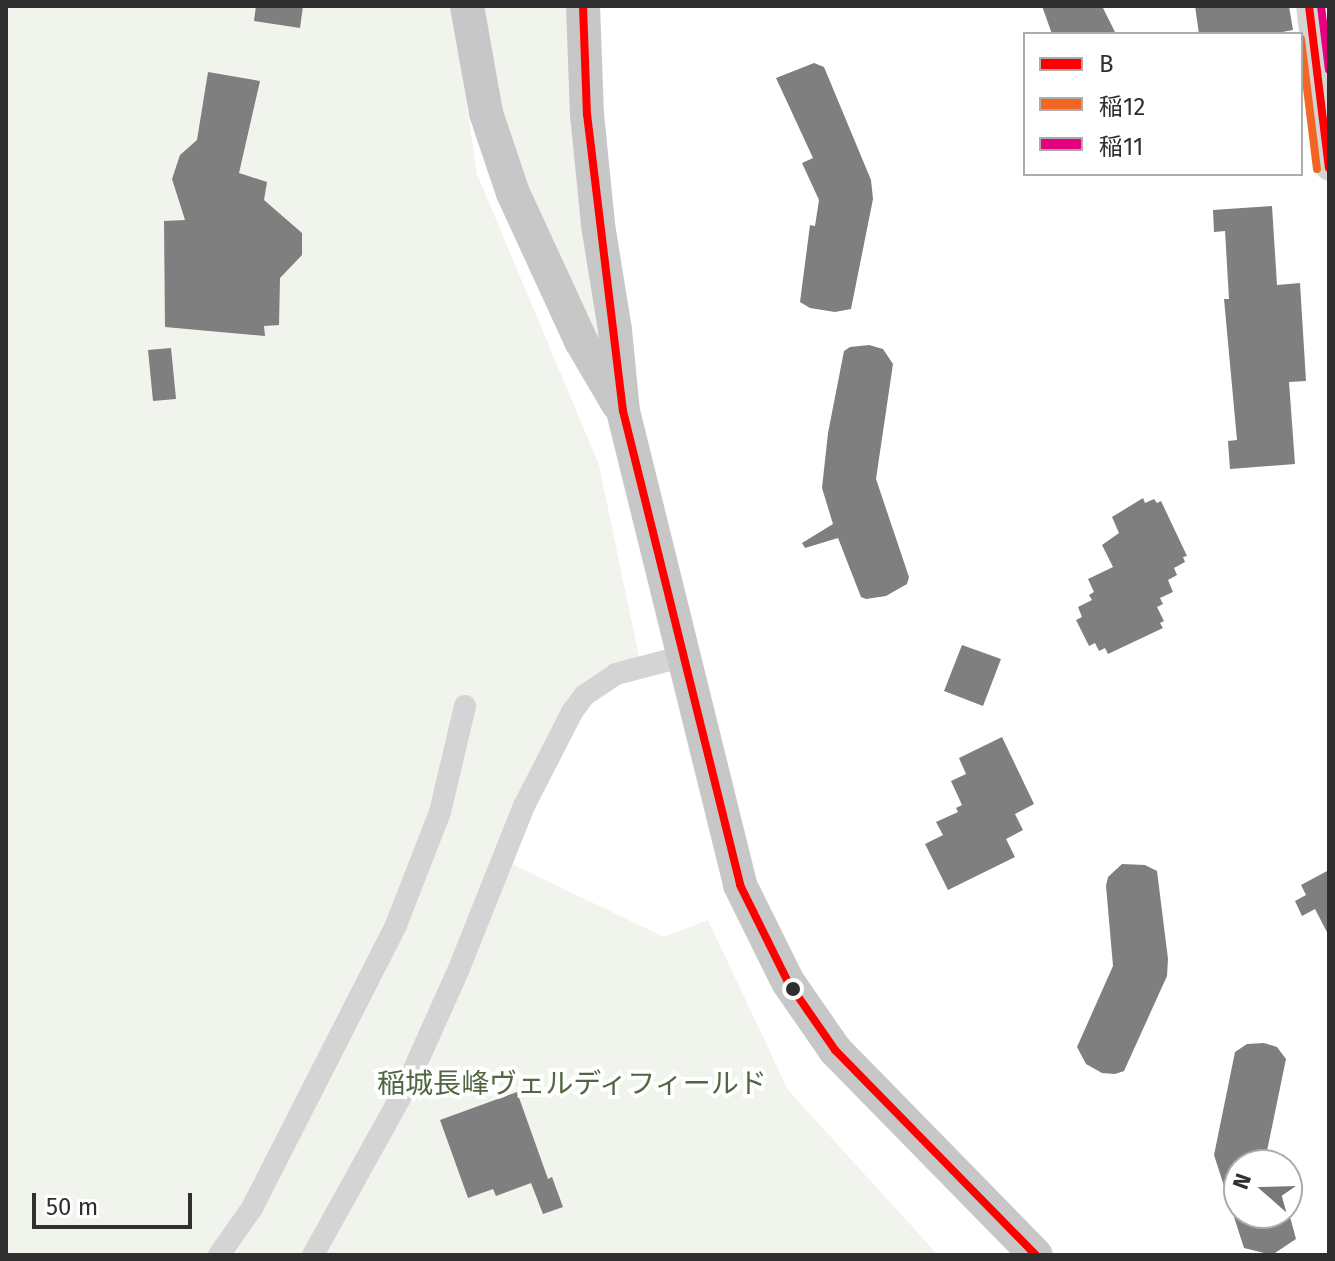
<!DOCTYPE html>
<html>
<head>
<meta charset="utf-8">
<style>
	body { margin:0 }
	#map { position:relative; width:1335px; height:1261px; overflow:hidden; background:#fff; font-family:"Fira Sans","Noto Sans JP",sans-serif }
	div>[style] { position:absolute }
	.green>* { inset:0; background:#f1f3ed }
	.building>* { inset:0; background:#7f7f7f }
	.minor>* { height:22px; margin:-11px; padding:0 11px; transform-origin:11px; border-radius:11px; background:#d4d4d4 }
	.tertiary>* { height:26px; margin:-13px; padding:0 13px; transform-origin:13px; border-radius:13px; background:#d4d4d4 }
	.primary>* { height:34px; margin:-17px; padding:0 17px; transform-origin:17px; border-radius:17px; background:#c7c7c7 }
	.bus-1>* { height:8px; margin:-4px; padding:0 4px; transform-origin:4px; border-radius:4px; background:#f00 }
	.bus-2>* { height:8px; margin:-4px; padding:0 4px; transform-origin:4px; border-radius:4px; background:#f26522 }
	.bus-3>* { height:8px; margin:-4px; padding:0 4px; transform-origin:4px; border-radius:4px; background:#e5007d }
	.dots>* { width:22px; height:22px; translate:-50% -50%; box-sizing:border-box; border:4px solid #fff; border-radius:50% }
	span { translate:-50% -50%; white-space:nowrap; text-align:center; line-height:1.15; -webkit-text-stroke:8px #fff; paint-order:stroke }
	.park-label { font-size:28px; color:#526641 }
	.frame { position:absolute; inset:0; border:8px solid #2f2f2f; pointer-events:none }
	.legend { position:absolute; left:1023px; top:32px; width:280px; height:144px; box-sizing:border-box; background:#fff; border:2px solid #acacac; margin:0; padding:10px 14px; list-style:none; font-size:24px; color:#2f2f2f }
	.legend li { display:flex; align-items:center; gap:16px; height:40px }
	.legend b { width:40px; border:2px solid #acacac }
	.north { position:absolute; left:1223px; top:1149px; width:80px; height:80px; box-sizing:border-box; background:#fff; border:2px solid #acacac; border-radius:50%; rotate:290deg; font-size:22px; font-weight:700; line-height:32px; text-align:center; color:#2f2f2f }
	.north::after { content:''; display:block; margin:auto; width:28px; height:36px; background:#787878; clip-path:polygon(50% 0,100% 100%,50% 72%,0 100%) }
	.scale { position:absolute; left:32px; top:1193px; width:160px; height:36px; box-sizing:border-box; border:4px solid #2f2f2f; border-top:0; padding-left:10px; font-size:24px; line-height:28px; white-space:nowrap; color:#2f2f2f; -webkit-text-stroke:6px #fff; paint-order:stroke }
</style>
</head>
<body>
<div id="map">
	<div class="green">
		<i style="clip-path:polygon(6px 6px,452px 6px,477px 174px,599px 465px,639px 657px,608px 666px,582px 686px,515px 801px,493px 855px,664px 937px,708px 920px,788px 1090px,938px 1255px,6px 1255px)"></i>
		<i style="clip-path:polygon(478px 6px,573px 6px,609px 334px,591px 337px,505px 139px)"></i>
	</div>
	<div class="building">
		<i style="clip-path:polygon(256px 6px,303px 6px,300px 28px,254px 21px)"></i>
		<i style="clip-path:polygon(1042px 6px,1102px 6px,1116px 34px,1052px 34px)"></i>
		<i style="clip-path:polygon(1195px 6px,1289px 6px,1293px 30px,1272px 34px,1199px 34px)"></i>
		<i style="clip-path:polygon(814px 63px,824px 67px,871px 180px,873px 199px,851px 309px,835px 312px,810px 308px,800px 302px,810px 225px,815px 226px,819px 200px,802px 163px,813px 158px,776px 78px)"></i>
		<i style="clip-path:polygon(208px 72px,260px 81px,239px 173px,267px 182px,264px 200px,302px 233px,302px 255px,280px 278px,279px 325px,264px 326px,265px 336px,165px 327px,164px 221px,185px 220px,172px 179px,180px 155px,197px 140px)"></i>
		<i style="clip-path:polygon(1272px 206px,1277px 285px,1300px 283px,1306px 381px,1289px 382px,1295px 464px,1230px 469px,1228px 441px,1237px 440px,1224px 299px,1229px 299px,1225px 231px,1214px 232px,1213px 210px)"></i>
		<i style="clip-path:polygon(869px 345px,883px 349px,893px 364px,876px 479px,909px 577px,907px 584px,886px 596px,866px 599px,861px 597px,838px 538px,805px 548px,802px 543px,833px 524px,822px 488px,828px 433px,844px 351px,850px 347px)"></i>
		<i style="clip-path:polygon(171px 348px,176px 399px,153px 401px,148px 350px)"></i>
		<i style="clip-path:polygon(1143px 498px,1145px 503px,1154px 499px,1157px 503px,1161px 501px,1187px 556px,1183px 557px,1185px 562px,1174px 568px,1177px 575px,1168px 580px,1173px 592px,1160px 598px,1163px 604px,1157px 607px,1164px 621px,1160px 623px,1163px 628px,1108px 654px,1105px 648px,1099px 651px,1095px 643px,1089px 646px,1076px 620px,1082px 617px,1078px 607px,1092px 600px,1089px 595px,1094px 592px,1088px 579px,1113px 567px,1102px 545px,1119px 533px,1112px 517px)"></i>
		<i style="clip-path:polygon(962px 645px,1001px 659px,983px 706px,944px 691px)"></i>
		<i style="clip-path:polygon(1002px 737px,1034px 804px,1015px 814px,1023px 830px,1006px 839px,1015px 857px,948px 890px,925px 844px,943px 835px,936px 822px,958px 812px,956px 808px,962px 805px,951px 781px,966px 774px,959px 758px)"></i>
		<i style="clip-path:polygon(1122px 864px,1145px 865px,1157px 871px,1168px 959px,1167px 976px,1124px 1071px,1115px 1074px,1102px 1073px,1086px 1064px,1077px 1047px,1113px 966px,1106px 886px,1108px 877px)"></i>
		<i style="clip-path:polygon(1329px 870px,1329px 936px,1315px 909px,1302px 916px,1295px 901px,1306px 895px,1301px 885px)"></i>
		<i style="clip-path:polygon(1264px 1043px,1277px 1047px,1286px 1059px,1267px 1151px,1272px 1165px,1239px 1165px,1239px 1213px,1289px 1213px,1296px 1239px,1272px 1255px,1244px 1248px,1214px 1155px,1235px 1052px,1247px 1044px)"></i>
		<i style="clip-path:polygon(517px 1092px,548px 1179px,552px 1177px,563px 1207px,543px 1214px,531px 1183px,496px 1196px,493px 1189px,468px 1198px,440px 1120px)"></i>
	</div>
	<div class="minor">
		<i style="left:219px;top:1255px;width:57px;rotate:-54.9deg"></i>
		<i style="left:252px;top:1208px;width:318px;rotate:-63deg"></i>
		<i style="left:396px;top:925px;width:121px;rotate:-68.7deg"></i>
		<i style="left:440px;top:812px;width:109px;rotate:-76.7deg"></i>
		<i style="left:313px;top:1255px;width:190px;rotate:-61deg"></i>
		<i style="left:405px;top:1089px;width:129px;rotate:-65.8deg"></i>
		<i style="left:458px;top:971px;width:178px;rotate:-68.2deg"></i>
		<i style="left:524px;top:806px;width:106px;rotate:-62.9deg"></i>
		<i style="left:572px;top:712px;width:21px;rotate:-53deg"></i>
		<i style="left:585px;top:695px;width:37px;rotate:-34deg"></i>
		<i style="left:616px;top:674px;width:67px;rotate:-14.7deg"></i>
	</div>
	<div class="tertiary">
		<i style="left:1309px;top:6px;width:163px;rotate:83deg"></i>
	</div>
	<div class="primary">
		<i style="left:467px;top:6px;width:109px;rotate:79.9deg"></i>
		<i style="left:486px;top:113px;width:84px;rotate:71.4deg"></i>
		<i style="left:513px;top:193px;width:163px;rotate:65.3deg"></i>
		<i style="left:581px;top:341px;width:73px;rotate:59.6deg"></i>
		<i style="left:583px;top:6px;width:108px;rotate:87.9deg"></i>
		<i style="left:587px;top:114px;width:112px;rotate:84.3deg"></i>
		<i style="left:598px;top:225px;width:106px;rotate:80.8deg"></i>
		<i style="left:615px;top:330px;width:81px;rotate:84.4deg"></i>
		<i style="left:623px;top:411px;width:488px;rotate:76.1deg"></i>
		<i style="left:740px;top:885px;width:108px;rotate:63.7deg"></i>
		<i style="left:788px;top:982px;width:83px;rotate:55.3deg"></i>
		<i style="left:835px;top:1050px;width:287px;rotate:45.6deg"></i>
	</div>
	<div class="bus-1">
		<i style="left:583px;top:6px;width:108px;rotate:87.9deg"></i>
		<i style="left:587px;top:114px;width:299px;rotate:83.1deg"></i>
		<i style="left:623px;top:411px;width:488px;rotate:76.1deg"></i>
		<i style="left:740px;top:885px;width:108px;rotate:63.7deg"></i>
		<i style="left:788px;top:982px;width:83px;rotate:55.3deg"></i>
		<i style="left:835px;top:1050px;width:287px;rotate:45.6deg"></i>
		<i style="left:1309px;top:6px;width:163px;rotate:83deg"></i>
	</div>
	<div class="bus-2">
		<i style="left:1301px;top:39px;width:131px;rotate:83deg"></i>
	</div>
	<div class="bus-3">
		<i style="left:1321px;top:6px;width:64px;rotate:82.9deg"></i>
	</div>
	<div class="dots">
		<i style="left:793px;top:989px;background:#2f2f2f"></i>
	</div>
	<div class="park-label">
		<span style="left:572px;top:1084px">稲城長峰ヴェルディフィールド</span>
	</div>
	<div class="frame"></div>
	<ul class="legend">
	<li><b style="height:10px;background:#f00"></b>B</li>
	<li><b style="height:10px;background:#f26522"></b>稲12</li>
	<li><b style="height:10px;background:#e5007d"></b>稲11</li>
	</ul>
	<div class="north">N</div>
	<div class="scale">50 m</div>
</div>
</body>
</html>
